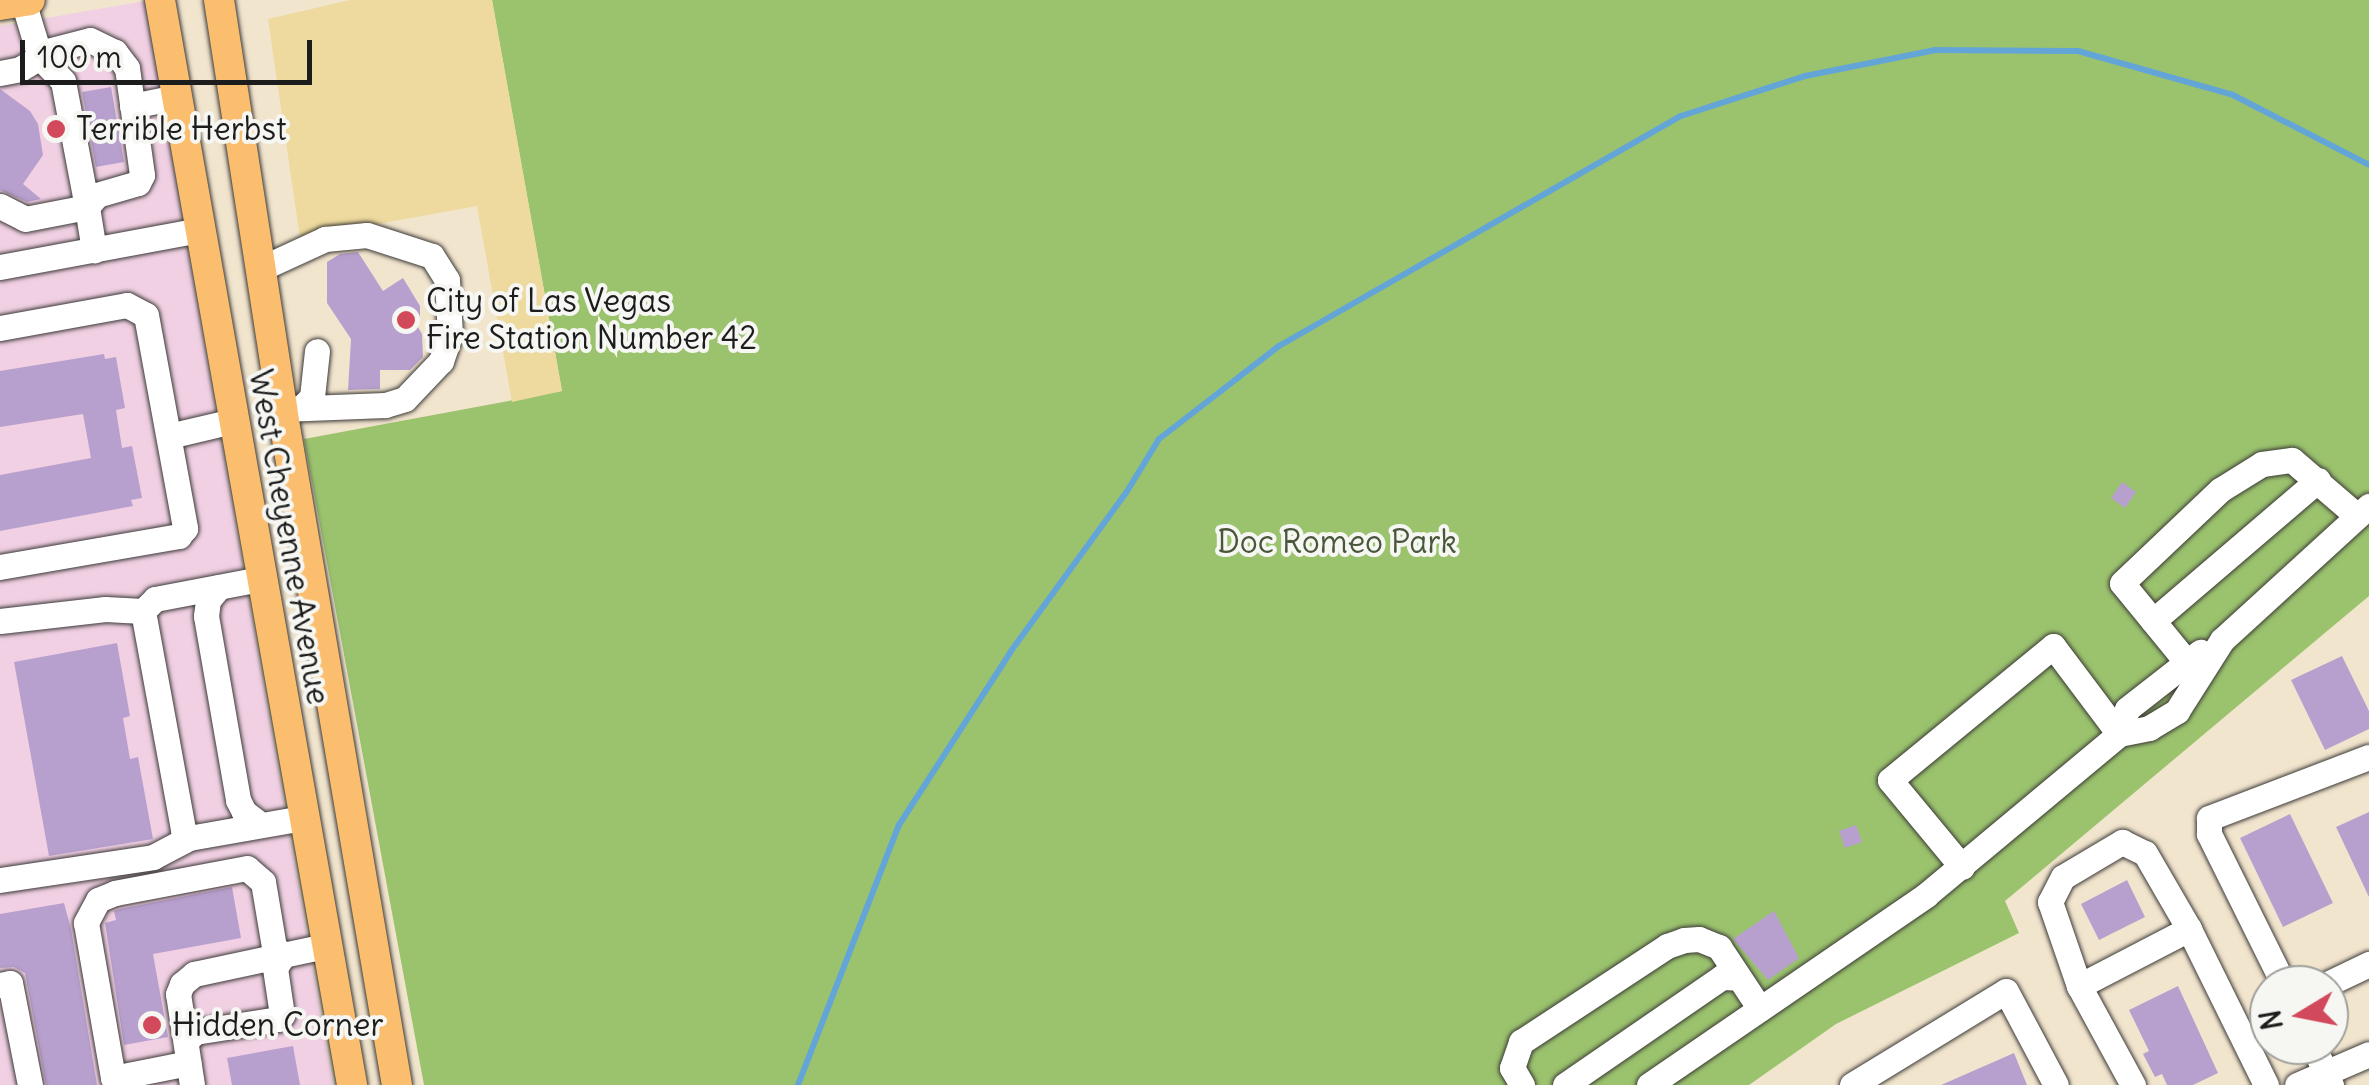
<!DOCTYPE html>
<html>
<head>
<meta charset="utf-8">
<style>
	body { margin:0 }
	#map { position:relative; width:2369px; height:1085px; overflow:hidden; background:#f2e5ce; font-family:Delius,sans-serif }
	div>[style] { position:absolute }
	.built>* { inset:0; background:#f1d0e4 }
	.green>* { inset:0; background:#9bc36e }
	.sand>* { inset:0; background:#eeda9e }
	.stream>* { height:6px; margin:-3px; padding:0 3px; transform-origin:3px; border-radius:3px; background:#64a5d7 }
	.building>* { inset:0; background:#b8a0ce }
	.roads { filter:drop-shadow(0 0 2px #3c3a37) drop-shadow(0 0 2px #3c3a37) }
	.minor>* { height:25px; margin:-12.5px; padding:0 12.5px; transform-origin:12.5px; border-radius:12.5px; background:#fff }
	.major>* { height:30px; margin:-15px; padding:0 15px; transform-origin:15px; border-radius:15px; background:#fbbd6e }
	.dots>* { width:28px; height:28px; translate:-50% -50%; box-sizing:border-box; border:5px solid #f6f6f2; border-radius:50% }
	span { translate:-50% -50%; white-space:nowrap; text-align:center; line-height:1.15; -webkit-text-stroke:8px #f6f6f2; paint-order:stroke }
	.poi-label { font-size:32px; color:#1c1c1c }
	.left { translate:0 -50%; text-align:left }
	.street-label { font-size:32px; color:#1c1c1c }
	.park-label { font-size:32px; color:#485639 }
	.north { position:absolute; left:2249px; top:965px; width:100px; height:100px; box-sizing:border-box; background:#f6f6f2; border:2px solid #9f9f9c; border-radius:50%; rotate:260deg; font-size:28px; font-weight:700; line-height:40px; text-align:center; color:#1c1c1c }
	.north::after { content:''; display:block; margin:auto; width:35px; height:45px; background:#d1495b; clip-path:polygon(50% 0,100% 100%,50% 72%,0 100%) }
	.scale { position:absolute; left:20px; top:40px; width:292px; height:45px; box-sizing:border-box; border:5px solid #1c1c1c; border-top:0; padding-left:12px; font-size:30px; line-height:35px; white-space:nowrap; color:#1c1c1c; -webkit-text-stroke:8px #f6f6f2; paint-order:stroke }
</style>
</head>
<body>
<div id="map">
	<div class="built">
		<i style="clip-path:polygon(145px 1px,333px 1085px,0 1085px,0 26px)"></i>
	</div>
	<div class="green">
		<i style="clip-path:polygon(492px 0,2369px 0,2369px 596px,2005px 901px,2019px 933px,1836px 1024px,1749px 1085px,424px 1085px,304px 439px,562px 391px)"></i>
	</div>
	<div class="sand">
		<i style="clip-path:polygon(350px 0,492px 0,562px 391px,512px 402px,477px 206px,300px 238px,268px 19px)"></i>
	</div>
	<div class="stream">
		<i style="left:798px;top:1085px;width:279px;rotate:-68.8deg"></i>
		<i style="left:899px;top:825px;width:207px;rotate:-57.2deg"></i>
		<i style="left:1011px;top:651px;width:195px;rotate:-54deg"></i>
		<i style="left:1126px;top:493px;width:63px;rotate:-58.6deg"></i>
		<i style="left:1159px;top:439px;width:152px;rotate:-37.8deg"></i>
		<i style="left:1279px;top:346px;width:463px;rotate:-29.8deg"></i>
		<i style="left:1681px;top:116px;width:130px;rotate:-17.9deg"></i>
		<i style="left:1805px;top:76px;width:133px;rotate:-11.3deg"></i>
		<i style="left:1935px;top:50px;width:143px;rotate:0.4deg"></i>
		<i style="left:2078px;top:51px;width:161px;rotate:15.8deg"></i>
		<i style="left:2233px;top:95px;width:153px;rotate:27.2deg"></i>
	</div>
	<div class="building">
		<i style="clip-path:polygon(111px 87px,124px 162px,96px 167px,82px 92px)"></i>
		<i style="clip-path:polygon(0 89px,30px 111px,38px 124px,43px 155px,23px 184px,41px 199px,27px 202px,0 190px)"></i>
		<i style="clip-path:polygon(358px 252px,383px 291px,403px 278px,420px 306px,420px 316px,414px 320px,422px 334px,423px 357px,410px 370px,380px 370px,380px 389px,348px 390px,351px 339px,327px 303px,327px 262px,340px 254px)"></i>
		<i style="clip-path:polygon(104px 354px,105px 359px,116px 357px,125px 408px,116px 410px,122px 448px,132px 446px,142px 498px,131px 500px,133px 506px,0 531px,0 475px,91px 458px,83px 414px,0 427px,0 371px)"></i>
		<i style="clip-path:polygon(2122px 482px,2136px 492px,2125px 508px,2111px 498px)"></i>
		<i style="clip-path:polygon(117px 643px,130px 716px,123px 718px,130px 759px,138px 757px,153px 839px,49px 856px,14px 662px)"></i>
		<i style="clip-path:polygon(2342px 656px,2369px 711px,2369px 729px,2325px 750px,2291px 680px)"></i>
		<i style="clip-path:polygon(2369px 812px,2369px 897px,2336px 827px)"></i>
		<i style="clip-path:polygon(2290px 814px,2333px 903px,2283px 927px,2240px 838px)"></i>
		<i style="clip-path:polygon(1856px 825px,1862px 842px,1845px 848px,1839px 831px)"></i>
		<i style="clip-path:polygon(2127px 880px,2145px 917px,2099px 940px,2081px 904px)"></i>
		<i style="clip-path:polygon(232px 887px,241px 938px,153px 954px,168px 1037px,124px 1045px,105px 923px,116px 920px,114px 911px,120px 909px)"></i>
		<i style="clip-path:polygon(64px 903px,71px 929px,97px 1085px,46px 1085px,25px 973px,14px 967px,0 968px,0 914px)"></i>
		<i style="clip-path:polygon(1774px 911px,1799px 958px,1768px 980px,1733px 939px)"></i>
		<i style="clip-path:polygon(2178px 986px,2218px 1073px,2193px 1085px,2167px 1085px,2162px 1074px,2155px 1077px,2143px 1054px,2149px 1051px,2129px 1010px)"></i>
		<i style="clip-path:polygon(293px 1046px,300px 1085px,232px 1085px,227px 1058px)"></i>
		<i style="clip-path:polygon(2014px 1053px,2027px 1085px,1941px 1085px)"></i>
	</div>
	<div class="roads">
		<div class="minor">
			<i style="left:90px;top:40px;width:28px;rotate:26deg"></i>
			<i style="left:115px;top:52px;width:20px;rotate:53deg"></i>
			<i style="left:127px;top:68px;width:108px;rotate:82deg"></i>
			<i style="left:142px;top:175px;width:9px;rotate:117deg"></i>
			<i style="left:138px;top:183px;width:43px;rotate:163.7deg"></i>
			<i style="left:97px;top:195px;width:16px;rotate:130deg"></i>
			<i style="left:87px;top:207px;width:128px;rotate:-100.8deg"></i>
			<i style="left:63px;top:81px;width:33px;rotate:-134deg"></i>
			<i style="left:40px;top:57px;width:9px;rotate:-41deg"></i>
			<i style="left:47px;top:51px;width:44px;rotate:-14.3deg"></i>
			<i style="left:0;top:73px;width:20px;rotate:-11deg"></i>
			<i style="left:20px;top:69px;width:23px;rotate:-31deg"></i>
			<i style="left:40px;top:57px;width:59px;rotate:-106.9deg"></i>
			<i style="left:132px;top:106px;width:45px;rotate:-11.6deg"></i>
			<i style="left:0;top:206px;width:28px;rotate:27deg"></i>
			<i style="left:25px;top:219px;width:63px;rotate:-11deg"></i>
			<i style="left:87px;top:207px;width:44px;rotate:80.8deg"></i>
			<i style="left:0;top:267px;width:203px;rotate:-10.5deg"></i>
			<i style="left:260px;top:269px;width:72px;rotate:-24.8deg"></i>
			<i style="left:325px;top:239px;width:42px;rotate:-5.4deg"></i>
			<i style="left:367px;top:235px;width:68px;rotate:17.9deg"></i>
			<i style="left:432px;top:256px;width:28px;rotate:58deg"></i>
			<i style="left:447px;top:280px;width:55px;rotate:86.9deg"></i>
			<i style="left:450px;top:335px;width:28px;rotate:109deg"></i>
			<i style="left:441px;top:361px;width:52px;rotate:133.5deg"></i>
			<i style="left:405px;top:399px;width:21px;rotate:163deg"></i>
			<i style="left:385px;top:405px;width:103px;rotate:177.8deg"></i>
			<i style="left:0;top:328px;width:129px;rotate:-10.3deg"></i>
			<i style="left:127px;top:305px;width:21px;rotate:28deg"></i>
			<i style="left:146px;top:315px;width:217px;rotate:79.6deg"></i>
			<i style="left:185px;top:528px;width:10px;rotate:127deg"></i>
			<i style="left:179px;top:536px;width:182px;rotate:170.2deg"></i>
			<i style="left:303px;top:406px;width:13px;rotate:-45deg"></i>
			<i style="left:312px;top:397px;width:46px;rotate:-83.8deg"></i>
			<i style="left:169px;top:436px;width:66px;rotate:-13.2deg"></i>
			<i style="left:219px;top:587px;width:17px;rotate:130deg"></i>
			<i style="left:208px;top:600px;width:16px;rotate:97deg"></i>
			<i style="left:206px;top:616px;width:187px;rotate:80.1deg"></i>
			<i style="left:238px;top:800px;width:13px;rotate:63deg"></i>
			<i style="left:244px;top:812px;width:21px;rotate:37deg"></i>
			<i style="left:0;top:621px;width:106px;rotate:-6.5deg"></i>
			<i style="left:105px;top:609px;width:38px;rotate:3deg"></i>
			<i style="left:2153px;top:621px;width:217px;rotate:-40.5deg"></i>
			<i style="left:2185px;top:660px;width:99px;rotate:-129.3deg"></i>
			<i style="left:2122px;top:583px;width:135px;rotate:-43.5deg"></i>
			<i style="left:2220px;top:490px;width:49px;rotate:-31.8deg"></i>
			<i style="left:2262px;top:464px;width:30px;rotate:-8deg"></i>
			<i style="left:2292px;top:460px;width:86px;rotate:40.7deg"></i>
			<i style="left:2119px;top:734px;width:26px;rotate:-72deg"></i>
			<i style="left:2127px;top:709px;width:93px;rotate:-38deg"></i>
			<i style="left:189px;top:838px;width:11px;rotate:-124deg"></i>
			<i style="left:183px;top:829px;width:222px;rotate:-100.4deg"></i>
			<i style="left:143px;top:611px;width:17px;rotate:-45deg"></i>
			<i style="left:155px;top:599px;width:107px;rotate:-10.8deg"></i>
			<i style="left:1962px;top:867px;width:113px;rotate:-129.6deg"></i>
			<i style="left:1890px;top:780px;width:211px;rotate:-39.4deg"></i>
			<i style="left:2053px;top:646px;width:110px;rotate:53.1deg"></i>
			<i style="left:0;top:880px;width:155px;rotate:-8.5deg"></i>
			<i style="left:153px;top:857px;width:41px;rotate:-27.8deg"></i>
			<i style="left:189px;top:838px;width:116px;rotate:-10deg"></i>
			<i style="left:0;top:985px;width:10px;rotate:-11deg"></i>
			<i style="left:10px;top:983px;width:104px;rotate:78.9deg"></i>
			<i style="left:2284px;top:985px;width:169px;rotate:-116.4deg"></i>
			<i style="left:2209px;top:834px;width:16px;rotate:-90deg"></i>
			<i style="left:2209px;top:818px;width:171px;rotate:-20.9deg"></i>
			<i style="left:2325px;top:985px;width:49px;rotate:-25.5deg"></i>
			<i style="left:2079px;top:986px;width:124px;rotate:-27.4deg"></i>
			<i style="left:186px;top:1041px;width:13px;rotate:-45deg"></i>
			<i style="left:195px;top:1032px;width:84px;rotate:-8.9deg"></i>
			<i style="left:278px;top:1019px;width:6px;rotate:-45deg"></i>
			<i style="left:282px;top:1015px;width:48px;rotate:-98.5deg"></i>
			<i style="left:275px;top:968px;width:15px;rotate:-58deg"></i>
			<i style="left:283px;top:955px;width:12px;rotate:-138deg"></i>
			<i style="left:274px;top:947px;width:66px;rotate:-99.6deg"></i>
			<i style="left:263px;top:882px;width:21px;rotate:-139deg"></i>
			<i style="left:247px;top:868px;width:134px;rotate:169.3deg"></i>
			<i style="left:115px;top:893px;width:18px;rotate:158deg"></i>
			<i style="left:98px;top:900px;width:26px;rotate:118deg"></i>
			<i style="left:86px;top:923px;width:157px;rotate:80.1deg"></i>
			<i style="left:113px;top:1078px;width:77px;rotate:-11.2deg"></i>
			<i style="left:2313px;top:1045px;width:44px;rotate:65.8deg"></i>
			<i style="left:192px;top:1085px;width:92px;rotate:-98.7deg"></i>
			<i style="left:178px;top:994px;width:11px;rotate:-68deg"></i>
			<i style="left:182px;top:984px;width:16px;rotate:-40deg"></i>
			<i style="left:194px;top:974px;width:134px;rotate:-12.1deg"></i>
			<i style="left:1522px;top:1085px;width:20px;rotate:-120deg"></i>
			<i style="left:1512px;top:1068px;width:28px;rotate:-71deg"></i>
			<i style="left:1521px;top:1042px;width:175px;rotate:-33.3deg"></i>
			<i style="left:1667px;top:946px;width:18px;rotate:-19deg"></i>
			<i style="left:1684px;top:940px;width:15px;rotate:-4deg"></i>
			<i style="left:1699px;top:939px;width:22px;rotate:22deg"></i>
			<i style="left:1719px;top:947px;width:74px;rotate:56.5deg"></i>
			<i style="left:1565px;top:1085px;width:191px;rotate:-34.5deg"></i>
			<i style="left:1722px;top:977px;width:17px;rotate:3deg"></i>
			<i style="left:1649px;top:1085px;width:336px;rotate:-34.4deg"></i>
			<i style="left:1926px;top:895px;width:251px;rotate:-39.8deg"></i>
			<i style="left:2119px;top:734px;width:31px;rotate:-11deg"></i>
			<i style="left:2149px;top:728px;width:33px;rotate:-31deg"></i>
			<i style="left:2177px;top:711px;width:84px;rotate:-57.6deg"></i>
			<i style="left:2222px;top:640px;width:199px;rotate:-42.4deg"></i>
			<i style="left:1852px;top:1085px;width:180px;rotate:-31.4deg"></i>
			<i style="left:2006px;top:991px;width:106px;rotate:62deg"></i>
			<i style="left:2133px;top:1085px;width:113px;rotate:-118.6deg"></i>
			<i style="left:2079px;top:986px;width:89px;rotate:-109deg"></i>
			<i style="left:2050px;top:902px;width:28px;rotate:-63deg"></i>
			<i style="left:2063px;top:877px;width:69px;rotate:-30.7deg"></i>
			<i style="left:2122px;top:842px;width:25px;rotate:26deg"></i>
			<i style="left:2145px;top:853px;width:88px;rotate:59.9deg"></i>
			<i style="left:2189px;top:929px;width:174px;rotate:63.7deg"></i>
			<i style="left:2297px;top:1085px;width:78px;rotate:-23.3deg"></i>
		</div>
		<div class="major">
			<i style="left:160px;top:0;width:1102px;rotate:79.96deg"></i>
			<i style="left:219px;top:0;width:414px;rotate:81.2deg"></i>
			<i style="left:282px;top:409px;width:686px;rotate:80.35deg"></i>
			<i style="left:0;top:5px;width:30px;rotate:-9deg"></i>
		</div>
	</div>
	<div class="dots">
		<i style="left:56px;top:129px;background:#d1495b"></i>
		<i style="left:406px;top:320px;background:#d1495b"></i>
		<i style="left:152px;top:1025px;background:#d1495b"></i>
	</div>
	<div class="poi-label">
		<span class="left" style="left:76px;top:129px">Terrible Herbst</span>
		<span class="left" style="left:426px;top:320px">City of Las Vegas<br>Fire Station Number 42</span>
		<span class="left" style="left:172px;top:1025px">Hidden Corner</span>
	</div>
	<div class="street-label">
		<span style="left:289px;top:537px;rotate:80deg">West Cheyenne Avenue</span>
	</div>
	<div class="park-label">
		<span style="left:1337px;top:542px">Doc Romeo Park</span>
	</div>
	<div class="north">N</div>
	<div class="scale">100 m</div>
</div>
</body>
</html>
